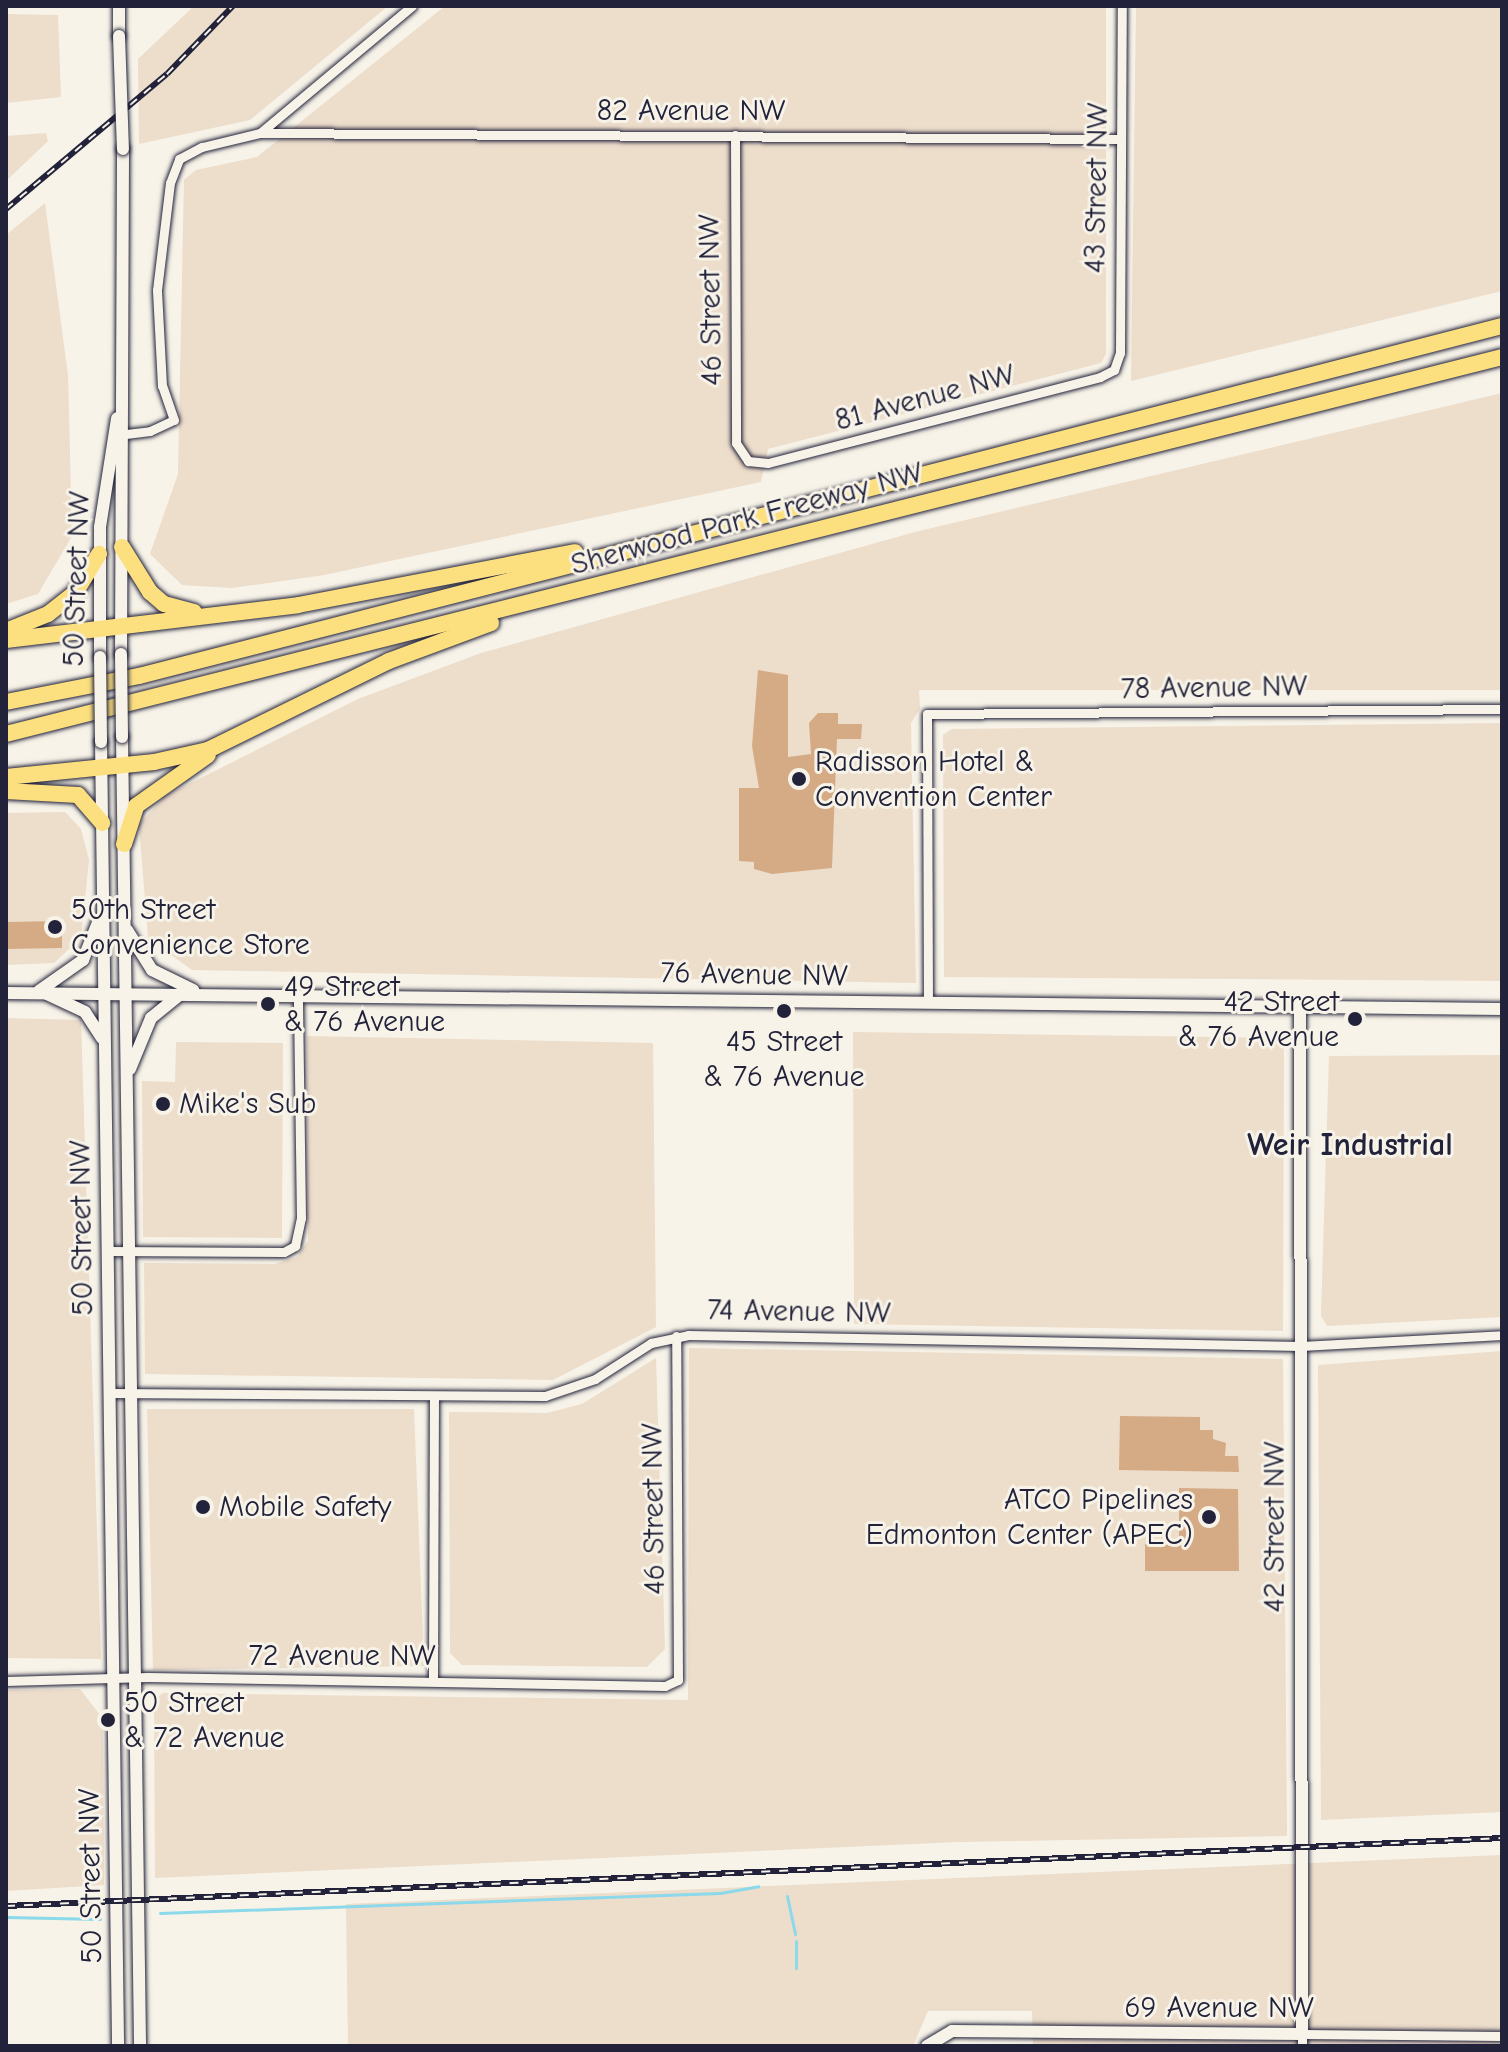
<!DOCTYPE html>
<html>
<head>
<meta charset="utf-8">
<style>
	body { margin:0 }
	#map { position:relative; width:1508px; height:2052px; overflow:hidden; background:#f7f3e8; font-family:"Comic Neue",sans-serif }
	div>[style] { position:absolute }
	.built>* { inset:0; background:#edddcb }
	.stream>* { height:3px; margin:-1.5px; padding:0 1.5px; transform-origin:1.5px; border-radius:1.5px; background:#8bd9ea }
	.building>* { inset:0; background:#d5ab86 }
	.roads { filter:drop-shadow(0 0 2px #22223b) drop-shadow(0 0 2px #22223b) }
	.street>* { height:9px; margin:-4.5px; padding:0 4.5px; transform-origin:4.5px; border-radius:4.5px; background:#f7f3e8 }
	.secondary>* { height:12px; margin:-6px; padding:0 6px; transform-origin:6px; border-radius:6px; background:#f7f3e8 }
	.highway>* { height:16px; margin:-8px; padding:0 8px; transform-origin:8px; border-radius:8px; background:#fce080 }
	.rail>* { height:6px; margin-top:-3px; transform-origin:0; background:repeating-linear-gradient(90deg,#f7f3e8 0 9px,#22223b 0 18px); box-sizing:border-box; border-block:2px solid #22223b }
	.bridges { filter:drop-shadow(0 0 2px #22223b) drop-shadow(0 0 2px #22223b) }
	.secondary-bridge>* { height:12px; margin:-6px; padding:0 6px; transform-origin:6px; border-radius:6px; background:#f7f3e8 }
	.dots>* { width:22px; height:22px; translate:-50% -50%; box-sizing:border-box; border:4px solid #f7f3e8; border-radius:50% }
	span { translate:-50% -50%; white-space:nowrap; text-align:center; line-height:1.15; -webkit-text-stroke:6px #f7f3e8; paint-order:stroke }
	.street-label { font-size:30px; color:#22223b }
	.poi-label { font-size:30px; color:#22223b }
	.left { translate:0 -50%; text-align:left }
	.right { translate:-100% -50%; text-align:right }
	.neighbourhood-label { font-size:32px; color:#22223b; font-weight:700 }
	.frame { position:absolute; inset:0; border:8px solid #22223b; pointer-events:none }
</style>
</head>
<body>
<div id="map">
	<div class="built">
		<i style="clip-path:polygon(194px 6px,388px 6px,250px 120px,139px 144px,138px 59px)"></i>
		<i style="clip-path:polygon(445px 6px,1106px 6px,1106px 354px,1101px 363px,768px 449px,761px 482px,324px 575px,232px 588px,182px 585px,150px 554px,178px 474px,184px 180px,196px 170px,257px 157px)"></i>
		<i style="clip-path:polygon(1136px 6px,1502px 6px,1502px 291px,1131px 381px)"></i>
		<i style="clip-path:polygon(6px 14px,58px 15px,61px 97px,6px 103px)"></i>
		<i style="clip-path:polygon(46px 133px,48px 141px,6px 181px,6px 136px)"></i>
		<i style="clip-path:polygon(45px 203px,68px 375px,72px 536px,38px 594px,6px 604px,6px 235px)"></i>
		<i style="clip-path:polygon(1502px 393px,1502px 690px,919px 690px,920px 709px,911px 723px,916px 983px,192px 970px,148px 938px,139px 825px,165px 796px,358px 699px,481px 653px,915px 532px)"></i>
		<i style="clip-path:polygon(1502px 723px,1502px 981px,944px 977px,943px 735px,952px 729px)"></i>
		<i style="clip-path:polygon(65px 812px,81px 829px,89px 860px,81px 938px,54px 963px,6px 965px,6px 813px)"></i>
		<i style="clip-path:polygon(6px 1018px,81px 1020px,101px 1659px,6px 1658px)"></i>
		<i style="clip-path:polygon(853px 1032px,1284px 1038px,1283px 1331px,854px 1324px)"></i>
		<i style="clip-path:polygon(307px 1036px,653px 1043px,656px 1327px,553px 1380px,145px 1374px,144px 1263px,275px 1264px,297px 1257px,308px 1241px)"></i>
		<i style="clip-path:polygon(176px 1042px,283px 1043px,282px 1238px,143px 1237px,142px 1081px,175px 1082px)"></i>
		<i style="clip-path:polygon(1502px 1055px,1502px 1317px,1327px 1326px,1321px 1316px,1329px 1056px)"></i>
		<i style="clip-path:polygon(689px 1348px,1283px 1359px,1287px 1836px,959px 1842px,155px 1878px,154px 1700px,163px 1693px,688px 1700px)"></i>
		<i style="clip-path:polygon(1502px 1351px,1502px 1812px,1321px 1820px,1318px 1365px)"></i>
		<i style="clip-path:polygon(656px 1358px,665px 1649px,647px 1667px,462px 1665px,450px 1653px,449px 1412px,547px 1413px,582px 1404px)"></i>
		<i style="clip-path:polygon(414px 1409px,424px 1666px,153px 1670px,147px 1409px)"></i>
		<i style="clip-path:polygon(80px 1689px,103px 1719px,104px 1885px,6px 1891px,6px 1690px)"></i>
		<i style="clip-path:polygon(1502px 1855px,1502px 2046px,1033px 2046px,1032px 2011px,928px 2011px,913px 2046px,348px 2046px,346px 1904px)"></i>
	</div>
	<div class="stream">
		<i style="left:787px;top:1896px;width:39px;rotate:78deg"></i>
		<i style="left:160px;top:1913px;width:560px;rotate:-2.05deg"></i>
		<i style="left:720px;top:1893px;width:39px;rotate:-10deg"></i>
		<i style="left:6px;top:1917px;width:94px;rotate:1.2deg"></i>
		<i style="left:796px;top:1941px;width:27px;rotate:90deg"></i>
	</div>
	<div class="building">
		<i style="clip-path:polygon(758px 670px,788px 675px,788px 757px,811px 754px,809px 723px,818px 713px,838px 713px,838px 724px,862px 724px,861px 739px,837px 739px,832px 868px,772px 874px,754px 869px,754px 862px,739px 861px,739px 788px,759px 788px,752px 746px)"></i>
		<i style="clip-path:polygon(62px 921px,62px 948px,6px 949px,6px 922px)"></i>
		<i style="clip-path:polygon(1120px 1416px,1200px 1417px,1200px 1430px,1213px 1430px,1213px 1439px,1226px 1443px,1225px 1456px,1238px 1456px,1239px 1472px,1119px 1470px)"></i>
		<i style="clip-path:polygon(1179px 1488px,1238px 1489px,1239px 1571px,1145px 1571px,1145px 1544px,1179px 1544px)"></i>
	</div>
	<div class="roads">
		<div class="street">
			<i style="left:260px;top:133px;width:861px;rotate:0.4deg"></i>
			<i style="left:735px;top:135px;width:308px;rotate:89.8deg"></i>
			<i style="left:736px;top:443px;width:22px;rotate:56deg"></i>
			<i style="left:748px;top:461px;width:20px;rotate:6deg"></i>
			<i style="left:768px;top:463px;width:343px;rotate:-14.5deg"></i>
			<i style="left:1100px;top:377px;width:16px;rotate:-27deg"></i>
			<i style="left:1114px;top:370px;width:18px;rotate:-71deg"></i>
			<i style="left:1120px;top:353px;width:347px;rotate:-89.7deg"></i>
			<i style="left:118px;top:435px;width:32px;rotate:-7deg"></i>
			<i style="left:150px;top:431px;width:26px;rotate:-25deg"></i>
			<i style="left:174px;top:420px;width:36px;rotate:-109deg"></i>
			<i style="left:162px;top:386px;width:96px;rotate:-93deg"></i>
			<i style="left:157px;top:290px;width:108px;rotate:-83.1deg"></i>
			<i style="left:170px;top:183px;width:26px;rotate:-69deg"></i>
			<i style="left:179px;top:159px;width:26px;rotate:-28deg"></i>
			<i style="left:202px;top:147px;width:60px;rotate:-13.6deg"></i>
			<i style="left:260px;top:133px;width:198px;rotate:-39.9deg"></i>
			<i style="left:928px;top:1003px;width:289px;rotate:-90.2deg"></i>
			<i style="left:927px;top:714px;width:575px;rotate:-0.5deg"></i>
			<i style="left:108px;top:1251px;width:176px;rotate:0.3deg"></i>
			<i style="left:284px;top:1252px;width:13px;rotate:-29deg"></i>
			<i style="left:295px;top:1246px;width:29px;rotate:-78deg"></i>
			<i style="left:301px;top:1218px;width:223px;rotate:-90.8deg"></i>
			<i style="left:110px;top:1393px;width:435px;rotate:0.4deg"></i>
			<i style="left:545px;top:1396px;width:53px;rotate:-18.8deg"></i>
			<i style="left:595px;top:1379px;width:67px;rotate:-32.7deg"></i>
			<i style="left:651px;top:1343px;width:38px;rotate:-12deg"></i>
			<i style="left:688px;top:1335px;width:613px;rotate:1.03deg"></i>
			<i style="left:1301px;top:1346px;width:201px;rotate:-3.1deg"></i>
			<i style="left:433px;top:1680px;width:282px;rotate:-89.8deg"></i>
			<i style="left:6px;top:1681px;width:142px;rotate:-1.6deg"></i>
			<i style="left:148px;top:1677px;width:517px;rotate:1deg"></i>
			<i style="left:665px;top:1686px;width:14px;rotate:-25deg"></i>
			<i style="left:678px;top:1680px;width:344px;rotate:-90.3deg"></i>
			<i style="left:1302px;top:2046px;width:12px;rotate:-90deg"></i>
			<i style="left:1302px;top:2034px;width:200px;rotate:0.6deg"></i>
		</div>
		<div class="secondary">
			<i style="left:119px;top:6px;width:30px;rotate:90deg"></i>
			<i style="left:121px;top:654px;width:505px;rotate:-89.77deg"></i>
			<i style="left:100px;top:657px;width:130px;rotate:-90deg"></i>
			<i style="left:100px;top:527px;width:110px;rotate:-81.1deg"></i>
			<i style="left:122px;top:737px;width:1309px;rotate:89.21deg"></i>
			<i style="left:101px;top:742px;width:1304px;rotate:89.25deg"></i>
			<i style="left:127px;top:930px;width:47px;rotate:58deg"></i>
			<i style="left:152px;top:970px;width:46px;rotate:26deg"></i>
			<i style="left:39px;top:991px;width:54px;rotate:-35.2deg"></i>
			<i style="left:83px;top:960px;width:43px;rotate:-68.2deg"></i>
			<i style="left:6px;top:993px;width:1496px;rotate:0.61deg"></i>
			<i style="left:47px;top:994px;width:42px;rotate:25.3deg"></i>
			<i style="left:85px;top:1012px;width:31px;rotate:57deg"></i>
			<i style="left:130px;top:1069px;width:55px;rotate:-67.6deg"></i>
			<i style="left:151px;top:1018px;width:38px;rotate:-39deg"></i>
			<i style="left:927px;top:2046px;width:29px;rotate:-31deg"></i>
			<i style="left:952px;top:2031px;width:350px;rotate:0.5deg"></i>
			<i style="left:1302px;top:2034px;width:1025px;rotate:-90.11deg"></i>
		</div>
		<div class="highway">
			<i style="left:122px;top:547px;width:53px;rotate:58.1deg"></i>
			<i style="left:150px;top:592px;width:18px;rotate:41deg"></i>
			<i style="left:164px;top:604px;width:31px;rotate:15deg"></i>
			<i style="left:6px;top:631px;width:45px;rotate:-22deg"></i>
			<i style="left:48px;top:614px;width:34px;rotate:-38deg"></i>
			<i style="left:75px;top:593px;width:46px;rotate:-58.4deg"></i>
			<i style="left:6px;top:640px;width:294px;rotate:-6.8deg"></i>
			<i style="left:298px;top:605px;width:282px;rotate:-10.8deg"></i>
			<i style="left:6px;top:702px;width:136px;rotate:-11.1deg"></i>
			<i style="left:139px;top:676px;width:1407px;rotate:-14.4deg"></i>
			<i style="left:6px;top:734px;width:1543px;rotate:-14.14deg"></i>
			<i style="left:6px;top:777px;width:149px;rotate:-5.8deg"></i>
			<i style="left:154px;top:762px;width:55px;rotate:-12.5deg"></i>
			<i style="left:208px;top:750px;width:202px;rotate:-26.2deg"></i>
			<i style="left:389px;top:661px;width:109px;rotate:-20.4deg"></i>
			<i style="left:6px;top:791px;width:72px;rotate:3.2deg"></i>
			<i style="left:78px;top:795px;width:37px;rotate:49deg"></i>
			<i style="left:124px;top:844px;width:40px;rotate:-72deg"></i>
			<i style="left:136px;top:806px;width:88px;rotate:-35.3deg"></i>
		</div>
	</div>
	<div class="rail">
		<i style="left:6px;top:209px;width:210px;rotate:-40deg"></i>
		<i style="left:167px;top:74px;width:95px;rotate:-45.9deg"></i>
		<i style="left:6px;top:1906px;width:1498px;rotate:-2.6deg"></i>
	</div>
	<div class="bridges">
		<div class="secondary-bridge">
			<i style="left:119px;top:36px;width:113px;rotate:88deg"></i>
			<i style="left:121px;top:654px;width:83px;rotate:89.3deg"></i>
			<i style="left:100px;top:657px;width:85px;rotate:89.3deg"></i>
		</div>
	</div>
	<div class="dots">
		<i style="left:799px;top:779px;background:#22223b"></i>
		<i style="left:55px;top:927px;background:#22223b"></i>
		<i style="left:268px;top:1004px;background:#22223b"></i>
		<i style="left:784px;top:1011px;background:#22223b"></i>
		<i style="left:1355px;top:1019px;background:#22223b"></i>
		<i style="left:163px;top:1104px;background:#22223b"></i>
		<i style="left:203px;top:1507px;background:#22223b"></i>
		<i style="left:1209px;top:1517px;background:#22223b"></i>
		<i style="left:108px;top:1720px;background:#22223b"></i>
	</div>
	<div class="street-label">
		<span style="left:691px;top:111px">82 Avenue NW</span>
		<span style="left:1097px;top:188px;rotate:-89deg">43 Street NW</span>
		<span style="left:711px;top:300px;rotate:-91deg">46 Street NW</span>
		<span style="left:925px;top:398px;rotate:-15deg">81 Avenue NW</span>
		<span style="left:747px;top:519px;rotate:-15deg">Sherwood Park Freeway NW</span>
		<span style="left:77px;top:579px;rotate:-88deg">50 Street NW</span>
		<span style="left:1214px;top:688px;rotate:-1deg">78 Avenue NW</span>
		<span style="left:754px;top:975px;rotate:1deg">76 Avenue NW</span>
		<span style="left:82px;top:1228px;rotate:-91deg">50 Street NW</span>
		<span style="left:799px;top:1312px;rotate:1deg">74 Avenue NW</span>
		<span style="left:654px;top:1509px;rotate:-91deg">46 Street NW</span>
		<span style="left:1275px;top:1527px;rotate:-90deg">42 Street NW</span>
		<span style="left:342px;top:1656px">72 Avenue NW</span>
		<span style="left:91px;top:1876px;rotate:-91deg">50 Street NW</span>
		<span style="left:1219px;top:2008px">69 Avenue NW</span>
	</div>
	<div class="poi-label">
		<span class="left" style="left:815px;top:779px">Radisson Hotel &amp;<br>Convention Center</span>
		<span class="left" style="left:71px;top:927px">50th Street<br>Convenience Store</span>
		<span class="left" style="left:284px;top:1004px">49 Street<br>&amp; 76 Avenue</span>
		<span class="right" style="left:1339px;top:1019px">42 Street<br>&amp; 76 Avenue</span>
		<span style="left:784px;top:1059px">45 Street<br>&amp; 76 Avenue</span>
		<span class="left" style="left:179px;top:1104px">Mike's Sub</span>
		<span class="right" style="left:1193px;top:1517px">ATCO Pipelines<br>Edmonton Center (APEC)</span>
		<span class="left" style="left:219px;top:1507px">Mobile Safety</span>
		<span class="left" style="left:124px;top:1720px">50 Street<br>&amp; 72 Avenue</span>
	</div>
	<div class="neighbourhood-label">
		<span style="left:1350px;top:1145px">Weir Industrial</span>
	</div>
	<div class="frame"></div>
</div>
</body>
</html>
